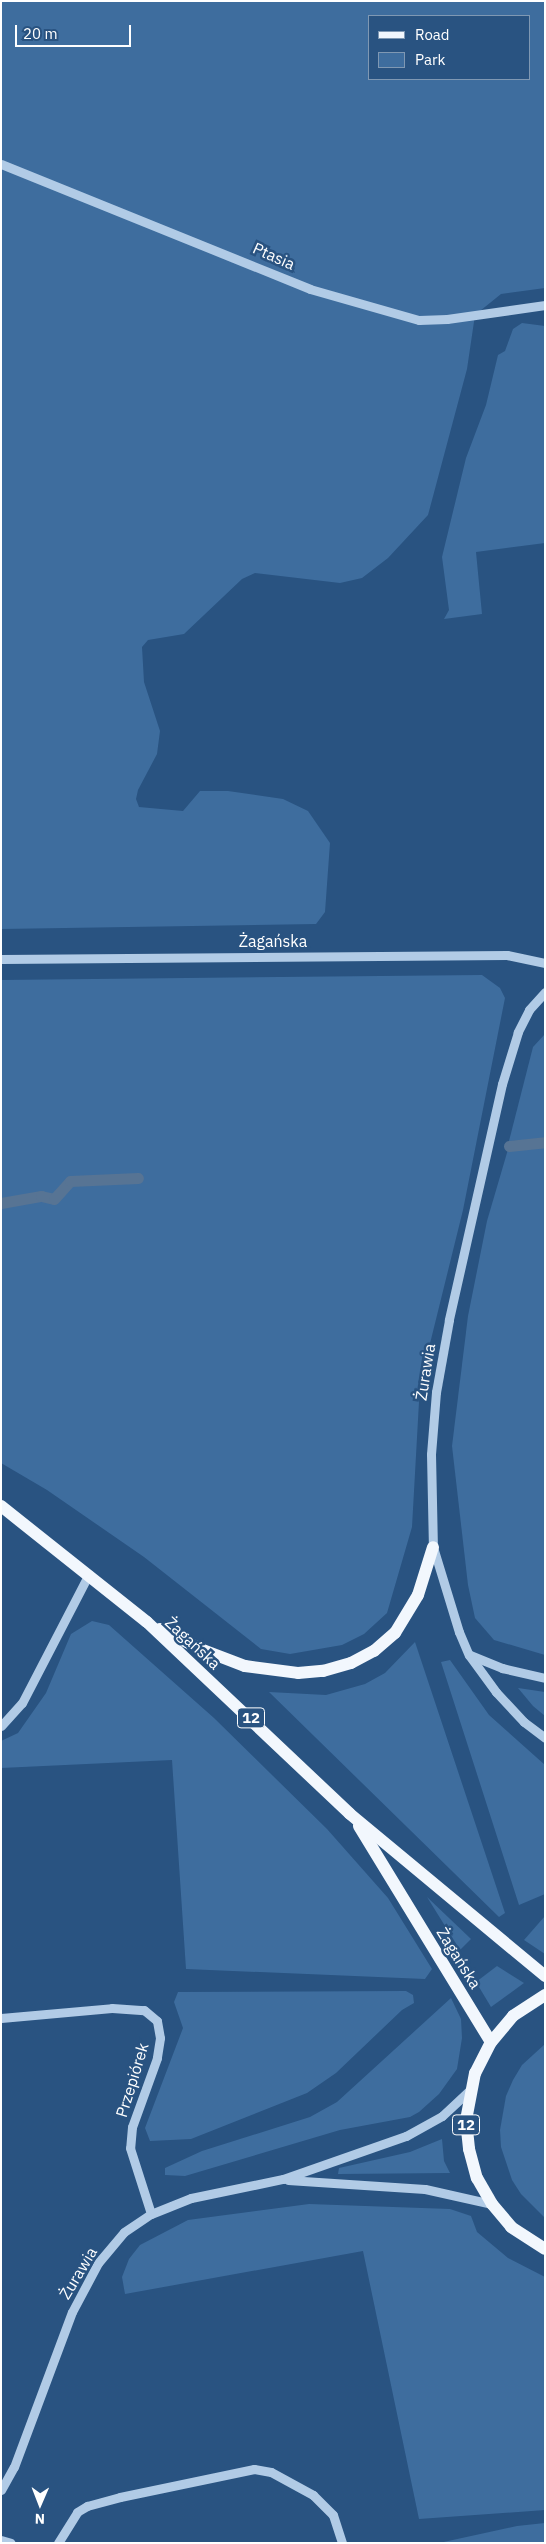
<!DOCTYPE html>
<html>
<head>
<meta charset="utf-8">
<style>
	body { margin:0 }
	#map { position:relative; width:546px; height:2544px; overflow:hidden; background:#295381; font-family:"IBM Plex Sans",sans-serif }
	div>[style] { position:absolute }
	.green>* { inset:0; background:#3e6d9e }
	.stream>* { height:11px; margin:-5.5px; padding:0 5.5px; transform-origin:5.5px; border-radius:5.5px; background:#577494 }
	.minor>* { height:9px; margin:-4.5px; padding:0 4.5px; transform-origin:4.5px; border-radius:4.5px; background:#b1cbe6 }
	.major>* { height:12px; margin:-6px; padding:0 6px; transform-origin:6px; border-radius:6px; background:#f2f7fd }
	span { translate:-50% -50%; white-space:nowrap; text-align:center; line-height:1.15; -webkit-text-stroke:5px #295381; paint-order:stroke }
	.shield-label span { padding:1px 4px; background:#295381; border:1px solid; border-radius:4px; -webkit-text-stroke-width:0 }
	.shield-label { font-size:15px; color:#fff; font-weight:700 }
	.street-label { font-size:16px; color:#fff }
	.frame { position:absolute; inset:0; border:2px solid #fff; pointer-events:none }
	.legend { position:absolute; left:368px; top:15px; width:162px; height:65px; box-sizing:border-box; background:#295381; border:1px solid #7f98b3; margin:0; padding:6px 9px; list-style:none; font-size:15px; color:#fff }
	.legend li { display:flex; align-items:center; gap:10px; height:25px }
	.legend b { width:25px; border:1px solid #7f98b3 }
	.north { position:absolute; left:15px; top:2479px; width:50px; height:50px; -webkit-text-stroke:4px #295381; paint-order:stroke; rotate:181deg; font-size:14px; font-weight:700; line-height:20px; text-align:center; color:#fff }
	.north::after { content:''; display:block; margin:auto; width:18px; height:22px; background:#fff; clip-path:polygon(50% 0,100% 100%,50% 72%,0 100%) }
	.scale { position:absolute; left:15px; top:25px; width:116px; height:22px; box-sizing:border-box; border:2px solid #fff; border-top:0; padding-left:6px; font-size:15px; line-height:18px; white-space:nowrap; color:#fff; -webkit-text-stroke:4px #295381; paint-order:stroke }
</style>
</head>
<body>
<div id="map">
	<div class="green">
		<i style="clip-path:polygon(evenodd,1px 1px,545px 1px,545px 288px,501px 294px,475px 315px,467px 369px,428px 515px,388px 558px,362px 578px,340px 583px,255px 573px,242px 579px,184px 634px,148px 640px,142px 647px,144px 682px,160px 731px,157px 754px,138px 790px,136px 799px,139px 807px,183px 811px,200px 791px,228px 791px,283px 799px,308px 811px,330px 843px,325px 912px,316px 924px,1px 929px,1px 1px,370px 16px,530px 16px,530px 79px,370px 79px,370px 16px)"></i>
		<i style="clip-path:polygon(522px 323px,545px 326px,545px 543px,476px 552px,482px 614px,444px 619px,449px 610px,442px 557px,466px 458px,486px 405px,498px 355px,505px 351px,513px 329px)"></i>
		<i style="clip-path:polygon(482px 975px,500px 988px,505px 998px,463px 1210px,420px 1384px,412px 1527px,387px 1613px,364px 1634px,342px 1645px,290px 1654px,261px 1649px,144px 1557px,47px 1490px,1px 1463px,1px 980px)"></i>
		<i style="clip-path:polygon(545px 1034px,545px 1140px,509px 1141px,533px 1047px)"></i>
		<i style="clip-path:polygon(530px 1143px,545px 1144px,545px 1655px,494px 1640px,475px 1618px,468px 1585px,452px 1446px,468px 1316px,487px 1221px,509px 1146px)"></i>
		<i style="clip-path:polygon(92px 1621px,109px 1625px,214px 1718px,327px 1829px,388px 1898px,432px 1969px,425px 1979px,186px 1969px,172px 1760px,1px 1768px,1px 1741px,18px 1733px,46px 1693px,71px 1634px)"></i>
		<i style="clip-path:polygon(415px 1642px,505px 1913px,499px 1917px,269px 1692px,326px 1695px,365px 1684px,385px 1673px)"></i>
		<i style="clip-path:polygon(450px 1660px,489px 1715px,545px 1765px,545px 1894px,519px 1905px,441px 1662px)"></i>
		<i style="clip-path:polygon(518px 1688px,545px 1692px,545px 1716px,533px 1706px)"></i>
		<i style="clip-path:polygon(427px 1897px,471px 1939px,460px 1950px)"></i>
		<i style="clip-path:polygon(545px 1916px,545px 1954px,524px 1940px)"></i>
		<i style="clip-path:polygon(497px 1966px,524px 1983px,491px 2007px,476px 1982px)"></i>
		<i style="clip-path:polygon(406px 1991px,413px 1995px,414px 2003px,402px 2010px,336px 2073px,307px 2093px,191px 2139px,150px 2141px,145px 2128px,183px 2028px,174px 2002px,178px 1992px)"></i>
		<i style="clip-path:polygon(451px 1998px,461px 2019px,462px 2038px,457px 2069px,439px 2094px,419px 2112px,410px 2117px,340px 2130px,185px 2176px,165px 2175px,165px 2168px,202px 2151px,310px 2117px,337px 2102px)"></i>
		<i style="clip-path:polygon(545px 2044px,545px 2218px,521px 2194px,512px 2180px,501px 2147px,500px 2130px,506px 2096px,513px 2080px,522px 2065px)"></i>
		<i style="clip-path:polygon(442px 2139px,444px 2161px,450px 2173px,338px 2174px,339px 2168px,410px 2152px)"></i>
		<i style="clip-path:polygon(309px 2204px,450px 2209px,471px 2216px,477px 2232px,508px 2258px,545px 2277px,545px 2510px,419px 2519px,363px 2251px,125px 2294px,122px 2277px,129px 2259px,140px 2245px,188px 2220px)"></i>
		<i style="clip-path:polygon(545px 2523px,545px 2543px,439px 2543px,517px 2526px)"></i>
	</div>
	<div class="stream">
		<i style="left:509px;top:1146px;width:36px;rotate:-6deg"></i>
		<i style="left:1px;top:1203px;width:41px;rotate:-9.9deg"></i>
		<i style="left:41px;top:1196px;width:13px;rotate:13deg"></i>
		<i style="left:54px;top:1199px;width:24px;rotate:-48deg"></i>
		<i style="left:70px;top:1181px;width:68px;rotate:-2.5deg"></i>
	</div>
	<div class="minor">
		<i style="left:1px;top:164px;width:333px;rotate:22deg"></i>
		<i style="left:310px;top:289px;width:113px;rotate:15.9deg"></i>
		<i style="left:419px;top:320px;width:28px;rotate:-2deg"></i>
		<i style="left:447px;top:319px;width:99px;rotate:-8.1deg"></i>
		<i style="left:1px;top:959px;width:506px;rotate:-0.45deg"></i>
		<i style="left:507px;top:955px;width:39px;rotate:12deg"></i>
		<i style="left:545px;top:992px;width:24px;rotate:132deg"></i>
		<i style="left:529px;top:1010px;width:25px;rotate:117deg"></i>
		<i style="left:518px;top:1032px;width:54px;rotate:107.1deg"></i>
		<i style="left:502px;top:1084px;width:242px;rotate:102.7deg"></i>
		<i style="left:449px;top:1320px;width:73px;rotate:100.2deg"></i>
		<i style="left:436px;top:1392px;width:62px;rotate:94.6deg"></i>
		<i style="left:431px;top:1454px;width:93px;rotate:88.8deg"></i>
		<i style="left:433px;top:1547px;width:89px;rotate:73deg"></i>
		<i style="left:459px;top:1632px;width:25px;rotate:67deg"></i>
		<i style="left:469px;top:1655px;width:46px;rotate:53.9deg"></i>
		<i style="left:496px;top:1692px;width:41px;rotate:47deg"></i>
		<i style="left:524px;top:1722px;width:26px;rotate:37deg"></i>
		<i style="left:470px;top:1655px;width:35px;rotate:22deg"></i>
		<i style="left:502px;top:1668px;width:44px;rotate:13.1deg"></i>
		<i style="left:1px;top:1726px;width:31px;rotate:-48deg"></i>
		<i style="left:22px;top:1703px;width:145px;rotate:-62.6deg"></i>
		<i style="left:1px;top:2018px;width:111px;rotate:-5.1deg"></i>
		<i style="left:112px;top:2008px;width:32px;rotate:4deg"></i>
		<i style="left:144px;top:2010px;width:17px;rotate:40deg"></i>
		<i style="left:157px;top:2021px;width:17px;rotate:80deg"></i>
		<i style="left:160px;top:2038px;width:20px;rotate:99deg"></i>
		<i style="left:157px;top:2058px;width:73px;rotate:109.9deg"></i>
		<i style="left:132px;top:2127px;width:21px;rotate:95deg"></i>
		<i style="left:130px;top:2148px;width:69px;rotate:72.3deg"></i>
		<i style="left:288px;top:2180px;width:137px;rotate:3.8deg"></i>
		<i style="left:425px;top:2189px;width:69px;rotate:12.6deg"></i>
		<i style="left:1px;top:2490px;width:26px;rotate:-61deg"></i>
		<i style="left:14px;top:2467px;width:165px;rotate:-69.5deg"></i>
		<i style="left:72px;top:2312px;width:55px;rotate:-62deg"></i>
		<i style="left:98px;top:2263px;width:40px;rotate:-50deg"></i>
		<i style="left:124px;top:2232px;width:32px;rotate:-34deg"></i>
		<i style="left:151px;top:2214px;width:43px;rotate:-21.8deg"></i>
		<i style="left:191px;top:2198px;width:94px;rotate:-11.7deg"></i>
		<i style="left:283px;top:2179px;width:130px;rotate:-19.3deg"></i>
		<i style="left:406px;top:2136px;width:41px;rotate:-29.1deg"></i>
		<i style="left:442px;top:2116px;width:38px;rotate:-43deg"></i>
		<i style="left:1px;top:2540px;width:10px;rotate:17deg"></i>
		<i style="left:58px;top:2543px;width:36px;rotate:-58deg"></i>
		<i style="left:77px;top:2512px;width:12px;rotate:-31deg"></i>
		<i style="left:87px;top:2506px;width:34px;rotate:-15deg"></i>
		<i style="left:120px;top:2497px;width:137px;rotate:-11.8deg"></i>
		<i style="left:254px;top:2469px;width:17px;rotate:10deg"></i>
		<i style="left:271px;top:2472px;width:48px;rotate:28.7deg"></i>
		<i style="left:313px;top:2495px;width:28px;rotate:45deg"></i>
		<i style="left:333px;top:2515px;width:29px;rotate:72deg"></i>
	</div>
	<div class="major">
		<i style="left:1px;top:1506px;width:186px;rotate:38.5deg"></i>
		<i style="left:147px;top:1622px;width:279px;rotate:43.4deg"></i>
		<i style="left:350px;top:1814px;width:254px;rotate:39.7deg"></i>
		<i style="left:160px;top:1629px;width:48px;rotate:26deg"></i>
		<i style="left:203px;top:1650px;width:45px;rotate:20.9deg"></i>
		<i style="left:245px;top:1666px;width:53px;rotate:7.5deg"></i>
		<i style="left:298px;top:1673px;width:25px;rotate:-5deg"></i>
		<i style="left:323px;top:1671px;width:29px;rotate:-16deg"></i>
		<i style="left:351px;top:1663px;width:26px;rotate:-28deg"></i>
		<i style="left:374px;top:1651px;width:28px;rotate:-41deg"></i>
		<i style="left:395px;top:1633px;width:44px;rotate:-58.8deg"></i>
		<i style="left:418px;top:1595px;width:50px;rotate:-72.6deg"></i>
		<i style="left:359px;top:1826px;width:253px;rotate:58.6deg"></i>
		<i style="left:545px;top:1995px;width:38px;rotate:147deg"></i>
		<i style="left:513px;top:2016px;width:34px;rotate:130deg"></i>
		<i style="left:491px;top:2042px;width:35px;rotate:117deg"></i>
		<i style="left:475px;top:2073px;width:48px;rotate:100.8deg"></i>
		<i style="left:466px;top:2120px;width:29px;rotate:84deg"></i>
		<i style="left:469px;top:2149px;width:30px;rotate:75deg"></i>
		<i style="left:477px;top:2178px;width:30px;rotate:60deg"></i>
		<i style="left:492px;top:2204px;width:30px;rotate:50deg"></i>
		<i style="left:511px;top:2227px;width:40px;rotate:32.9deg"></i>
	</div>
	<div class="shield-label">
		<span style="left:251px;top:1718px">12</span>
		<span style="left:466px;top:2125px">12</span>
	</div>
	<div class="street-label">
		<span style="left:274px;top:256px;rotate:24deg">Ptasia</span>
		<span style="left:273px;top:941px">Żagańska</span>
		<span style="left:425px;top:1372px;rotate:-81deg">Żurawia</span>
		<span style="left:193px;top:1643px;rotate:43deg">Żagańska</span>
		<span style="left:459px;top:1958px;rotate:58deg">Żagańska</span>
		<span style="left:132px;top:2080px;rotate:-73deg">Przepiórek</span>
		<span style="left:78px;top:2273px;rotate:-59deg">Żurawia</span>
	</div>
	<div class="frame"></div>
	<ul class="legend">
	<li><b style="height:6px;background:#f2f7fd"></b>Road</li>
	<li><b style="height:14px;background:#3e6d9e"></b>Park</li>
	</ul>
	<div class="north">N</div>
	<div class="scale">20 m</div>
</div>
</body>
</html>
